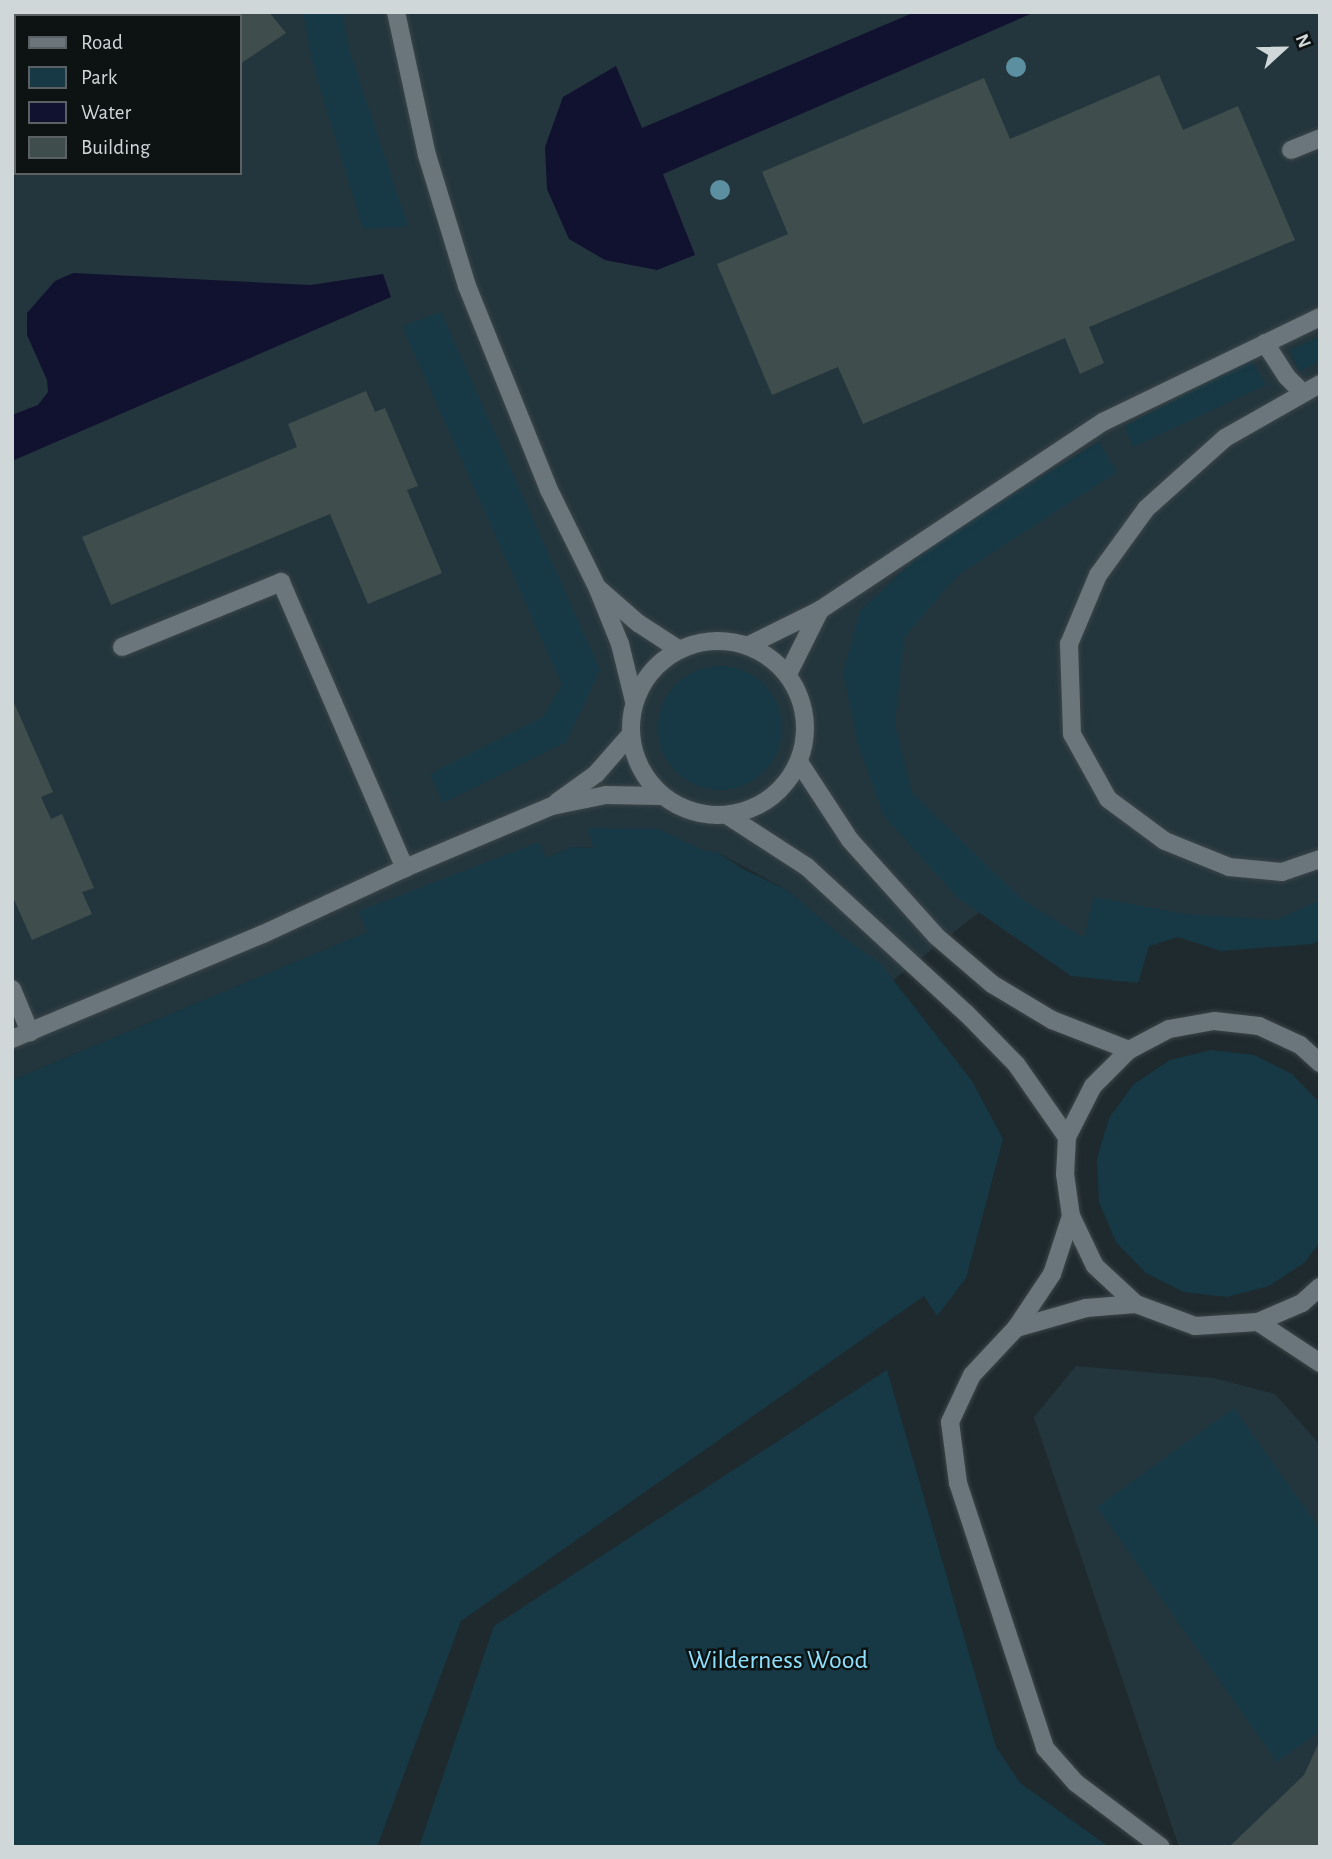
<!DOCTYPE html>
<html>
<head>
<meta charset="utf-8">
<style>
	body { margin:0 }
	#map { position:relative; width:1332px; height:1859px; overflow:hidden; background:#1f2a2e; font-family:"Alegreya Sans",sans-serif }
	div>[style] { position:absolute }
	.built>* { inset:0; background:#24363d }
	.green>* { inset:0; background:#163945 }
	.round { border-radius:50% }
	.water>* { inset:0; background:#111130 }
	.building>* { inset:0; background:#404d4d }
	.roads { filter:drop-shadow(0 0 2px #3c4549) drop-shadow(0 0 2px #3c4549) }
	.minor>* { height:18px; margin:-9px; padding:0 9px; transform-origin:9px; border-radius:9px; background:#6a767b }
	.minor>.ring { margin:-9px; padding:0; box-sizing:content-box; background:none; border:18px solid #6a767b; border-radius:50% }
	.trees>* { width:20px; height:20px; margin:-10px; border-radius:50%; background:#5c8fa0 }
	span { translate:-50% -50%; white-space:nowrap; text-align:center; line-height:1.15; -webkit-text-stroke:5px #0d1213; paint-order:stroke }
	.park-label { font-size:26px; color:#8de1fe }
	.frame { position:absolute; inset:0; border:14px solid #d0d7d9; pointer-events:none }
	.legend { position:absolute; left:14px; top:14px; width:228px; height:161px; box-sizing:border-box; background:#0d1213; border:2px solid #5b6162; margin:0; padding:9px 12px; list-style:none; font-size:21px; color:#d0d7d9 }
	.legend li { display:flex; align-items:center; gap:14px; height:35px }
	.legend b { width:35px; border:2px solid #5b6162 }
	.north { position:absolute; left:1248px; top:14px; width:70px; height:70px; -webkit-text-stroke:5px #0d1213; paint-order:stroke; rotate:68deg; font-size:19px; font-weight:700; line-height:28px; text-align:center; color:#d0d7d9 }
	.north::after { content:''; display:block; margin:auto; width:24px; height:32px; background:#d0d7d9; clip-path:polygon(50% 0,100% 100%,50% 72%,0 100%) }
</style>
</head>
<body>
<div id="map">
	<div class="built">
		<i style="clip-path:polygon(evenodd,12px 12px,1320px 12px,1320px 937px,1128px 932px,1090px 959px,996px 899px,893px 980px,787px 890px,717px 852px,572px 847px,12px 1080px,12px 12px,16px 16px,240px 16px,240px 173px,16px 173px,16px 16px)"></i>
		<i style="clip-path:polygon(1076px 1366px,1214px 1378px,1275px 1394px,1320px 1445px,1320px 1847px,1179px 1847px,1034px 1417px)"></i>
	</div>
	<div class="green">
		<i style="clip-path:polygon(303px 12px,342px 12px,350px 52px,408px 226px,363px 229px,313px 65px)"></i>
		<i style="clip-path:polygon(441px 312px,600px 670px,566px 742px,443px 803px,430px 774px,543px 717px,562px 685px,402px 326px)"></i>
		<i style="clip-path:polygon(1320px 337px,1320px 362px,1299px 371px,1290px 350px)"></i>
		<i style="clip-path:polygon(1251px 360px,1266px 385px,1133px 447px,1125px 426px)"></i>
		<i style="clip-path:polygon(1099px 442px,1117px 472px,958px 575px,904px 637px,895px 724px,912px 793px,1023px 900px,1084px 938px,1094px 897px,1184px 914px,1276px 920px,1320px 900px,1320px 940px,1312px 944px,1221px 951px,1178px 937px,1149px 946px,1138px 983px,1071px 976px,958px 898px,884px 816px,859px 748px,843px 673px,860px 611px,934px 542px)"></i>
		<i class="round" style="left:658px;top:666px;width:124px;height:124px"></i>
		<i style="clip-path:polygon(588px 828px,659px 829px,705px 851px,717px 852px,743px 869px,787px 890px,844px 938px,880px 963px,972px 1081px,1003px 1139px,966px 1278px,937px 1316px,924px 1296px,461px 1621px,377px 1847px,12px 1847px,12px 1080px,367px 932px,359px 911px,539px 842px,546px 858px,572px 847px,593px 848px)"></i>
		<i style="clip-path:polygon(1211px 1050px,1254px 1055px,1292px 1074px,1320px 1103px,1320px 1242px,1304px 1263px,1269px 1286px,1227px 1297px,1184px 1292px,1146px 1273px,1116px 1242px,1099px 1202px,1097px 1159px,1109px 1118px,1134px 1084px,1170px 1060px)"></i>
		<i style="clip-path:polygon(887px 1370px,996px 1747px,1020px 1783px,1109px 1847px,419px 1847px,494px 1626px)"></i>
		<i style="clip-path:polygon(1234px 1408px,1320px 1529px,1320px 1731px,1277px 1762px,1097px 1507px)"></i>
	</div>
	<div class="water">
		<i style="clip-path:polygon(915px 12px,1035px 12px,663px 174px,695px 255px,657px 270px,605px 260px,569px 239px,547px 189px,545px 147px,563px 97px,616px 66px,642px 128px)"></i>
		<i style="clip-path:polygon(73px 273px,311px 285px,383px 274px,391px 297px,12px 461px,12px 415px,38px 405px,48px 392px,47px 380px,27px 335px,27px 313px,55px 281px)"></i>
	</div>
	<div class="building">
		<i style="clip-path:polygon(12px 12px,269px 12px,286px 33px,240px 64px,240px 16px,16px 16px,16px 99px,12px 98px)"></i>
		<i style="clip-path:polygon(1159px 75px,1183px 130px,1238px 106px,1295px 240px,1089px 327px,1104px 363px,1080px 374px,1065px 338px,863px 424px,838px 367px,772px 395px,717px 264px,788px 234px,762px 172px,984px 78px,1010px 139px)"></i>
		<i style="clip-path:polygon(366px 391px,375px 412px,385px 408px,418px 486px,407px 490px,442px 573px,368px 604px,330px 514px,111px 605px,82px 537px,297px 447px,288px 424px)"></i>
		<i style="clip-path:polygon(12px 698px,53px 792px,41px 797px,51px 819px,62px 814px,94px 888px,82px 892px,92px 914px,32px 940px,12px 895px)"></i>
		<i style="clip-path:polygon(1320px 1740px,1320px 1847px,1229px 1847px,1304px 1775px)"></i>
	</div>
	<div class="roads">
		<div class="minor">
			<i style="left:396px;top:12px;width:146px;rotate:77.8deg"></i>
			<i style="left:427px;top:155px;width:137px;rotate:73deg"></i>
			<i style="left:467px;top:286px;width:218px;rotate:68.1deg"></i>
			<i style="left:548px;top:488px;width:110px;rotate:63.7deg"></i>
			<i style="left:597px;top:587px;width:61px;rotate:68deg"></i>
			<i style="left:620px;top:644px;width:59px;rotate:76.2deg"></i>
			<i style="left:1291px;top:150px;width:31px;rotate:-22deg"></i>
			<i style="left:1265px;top:343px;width:40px;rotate:57.1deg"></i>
			<i style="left:1287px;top:377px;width:21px;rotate:45deg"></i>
			<i style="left:1320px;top:384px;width:109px;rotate:150.4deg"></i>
			<i style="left:1225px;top:438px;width:106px;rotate:138.1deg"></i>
			<i style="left:1146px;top:509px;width:82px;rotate:126deg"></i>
			<i style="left:1098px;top:575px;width:75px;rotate:112.8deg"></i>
			<i style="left:1069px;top:644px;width:90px;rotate:88.1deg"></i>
			<i style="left:1072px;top:734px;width:74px;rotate:61deg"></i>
			<i style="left:1108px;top:799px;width:71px;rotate:36.4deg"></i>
			<i style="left:1165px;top:841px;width:69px;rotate:22.1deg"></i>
			<i style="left:1229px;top:867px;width:53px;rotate:5.4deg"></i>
			<i style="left:1282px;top:872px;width:40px;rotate:-18.9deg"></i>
			<i style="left:599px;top:589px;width:52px;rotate:41.1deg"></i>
			<i style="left:638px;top:623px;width:48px;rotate:33deg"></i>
			<i class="ring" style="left:631px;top:641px;width:156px;height:156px"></i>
			<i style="left:749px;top:645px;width:79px;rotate:-26.2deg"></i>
			<i style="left:820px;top:610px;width:340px;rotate:-33.6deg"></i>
			<i style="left:1103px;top:422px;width:241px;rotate:-25.8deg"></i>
			<i style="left:122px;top:647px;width:172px;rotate:-22.2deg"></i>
			<i style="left:281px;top:582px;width:312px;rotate:66.6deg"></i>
			<i style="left:788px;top:674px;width:72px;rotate:-63.4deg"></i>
			<i style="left:799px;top:762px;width:93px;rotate:56.8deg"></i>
			<i style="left:850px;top:840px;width:129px;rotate:48.1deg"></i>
			<i style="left:936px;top:936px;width:74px;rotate:40.6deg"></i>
			<i style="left:992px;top:984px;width:70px;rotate:31deg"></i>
			<i style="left:1052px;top:1020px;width:83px;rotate:21.3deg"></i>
			<i style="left:557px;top:802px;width:48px;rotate:-35.7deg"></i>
			<i style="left:596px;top:774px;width:52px;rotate:-48.9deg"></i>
			<i style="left:727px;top:815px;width:95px;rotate:33deg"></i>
			<i style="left:807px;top:867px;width:216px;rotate:42.6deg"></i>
			<i style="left:966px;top:1013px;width:71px;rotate:45.6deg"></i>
			<i style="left:1016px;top:1064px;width:89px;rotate:55.1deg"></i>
			<i style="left:12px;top:989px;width:47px;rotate:67.3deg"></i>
			<i style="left:12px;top:1039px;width:272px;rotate:-22.7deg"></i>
			<i style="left:263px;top:934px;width:157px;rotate:-24.9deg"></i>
			<i style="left:405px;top:868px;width:160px;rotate:-22.9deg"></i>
			<i style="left:552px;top:806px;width:55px;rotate:-11.5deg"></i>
			<i style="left:606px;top:795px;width:56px;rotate:1deg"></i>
			<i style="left:1320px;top:1063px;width:27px;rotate:-138deg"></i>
			<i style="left:1300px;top:1045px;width:45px;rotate:-155.1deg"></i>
			<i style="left:1259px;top:1026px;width:45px;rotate:-173.7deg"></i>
			<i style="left:1214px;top:1021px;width:46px;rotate:169.9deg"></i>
			<i style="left:1169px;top:1029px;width:45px;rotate:152.3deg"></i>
			<i style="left:1129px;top:1050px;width:51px;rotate:135deg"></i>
			<i style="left:1093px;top:1086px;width:57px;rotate:117deg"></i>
			<i style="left:1067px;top:1137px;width:37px;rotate:93deg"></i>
			<i style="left:1065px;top:1174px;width:42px;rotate:81.9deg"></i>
			<i style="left:1071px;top:1216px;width:55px;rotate:64.4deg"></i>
			<i style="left:1095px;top:1266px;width:56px;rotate:42.8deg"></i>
			<i style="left:1136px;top:1304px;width:63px;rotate:20.4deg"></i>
			<i style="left:1195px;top:1326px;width:63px;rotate:-3.6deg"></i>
			<i style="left:1258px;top:1322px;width:48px;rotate:-23.4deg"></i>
			<i style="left:1302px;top:1303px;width:24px;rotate:-42deg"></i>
			<i style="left:1071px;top:1216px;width:61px;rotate:108.1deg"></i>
			<i style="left:1052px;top:1274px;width:65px;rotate:123.7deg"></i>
			<i style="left:1016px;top:1328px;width:64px;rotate:133.1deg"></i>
			<i style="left:972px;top:1375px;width:52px;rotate:115.1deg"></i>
			<i style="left:950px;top:1422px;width:62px;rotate:82.5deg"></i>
			<i style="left:958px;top:1483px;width:279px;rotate:71.8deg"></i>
			<i style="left:1045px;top:1748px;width:47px;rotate:48.5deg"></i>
			<i style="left:1076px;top:1783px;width:106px;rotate:37deg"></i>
			<i style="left:1258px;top:1322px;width:74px;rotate:33.5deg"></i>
			<i style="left:1016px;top:1328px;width:73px;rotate:-15.9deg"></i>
			<i style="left:1086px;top:1308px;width:50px;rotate:-4.6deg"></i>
		</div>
	</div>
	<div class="trees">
		<i style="left:1016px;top:67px"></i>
		<i style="left:720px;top:190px"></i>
	</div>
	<div class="park-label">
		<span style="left:778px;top:1661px">Wilderness Wood</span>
	</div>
	<div class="frame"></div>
	<ul class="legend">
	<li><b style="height:9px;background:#6a767b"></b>Road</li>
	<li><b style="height:19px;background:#163945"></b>Park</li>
	<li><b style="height:19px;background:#111130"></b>Water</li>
	<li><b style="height:19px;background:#404d4d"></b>Building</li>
	</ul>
	<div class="north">N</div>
</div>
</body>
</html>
